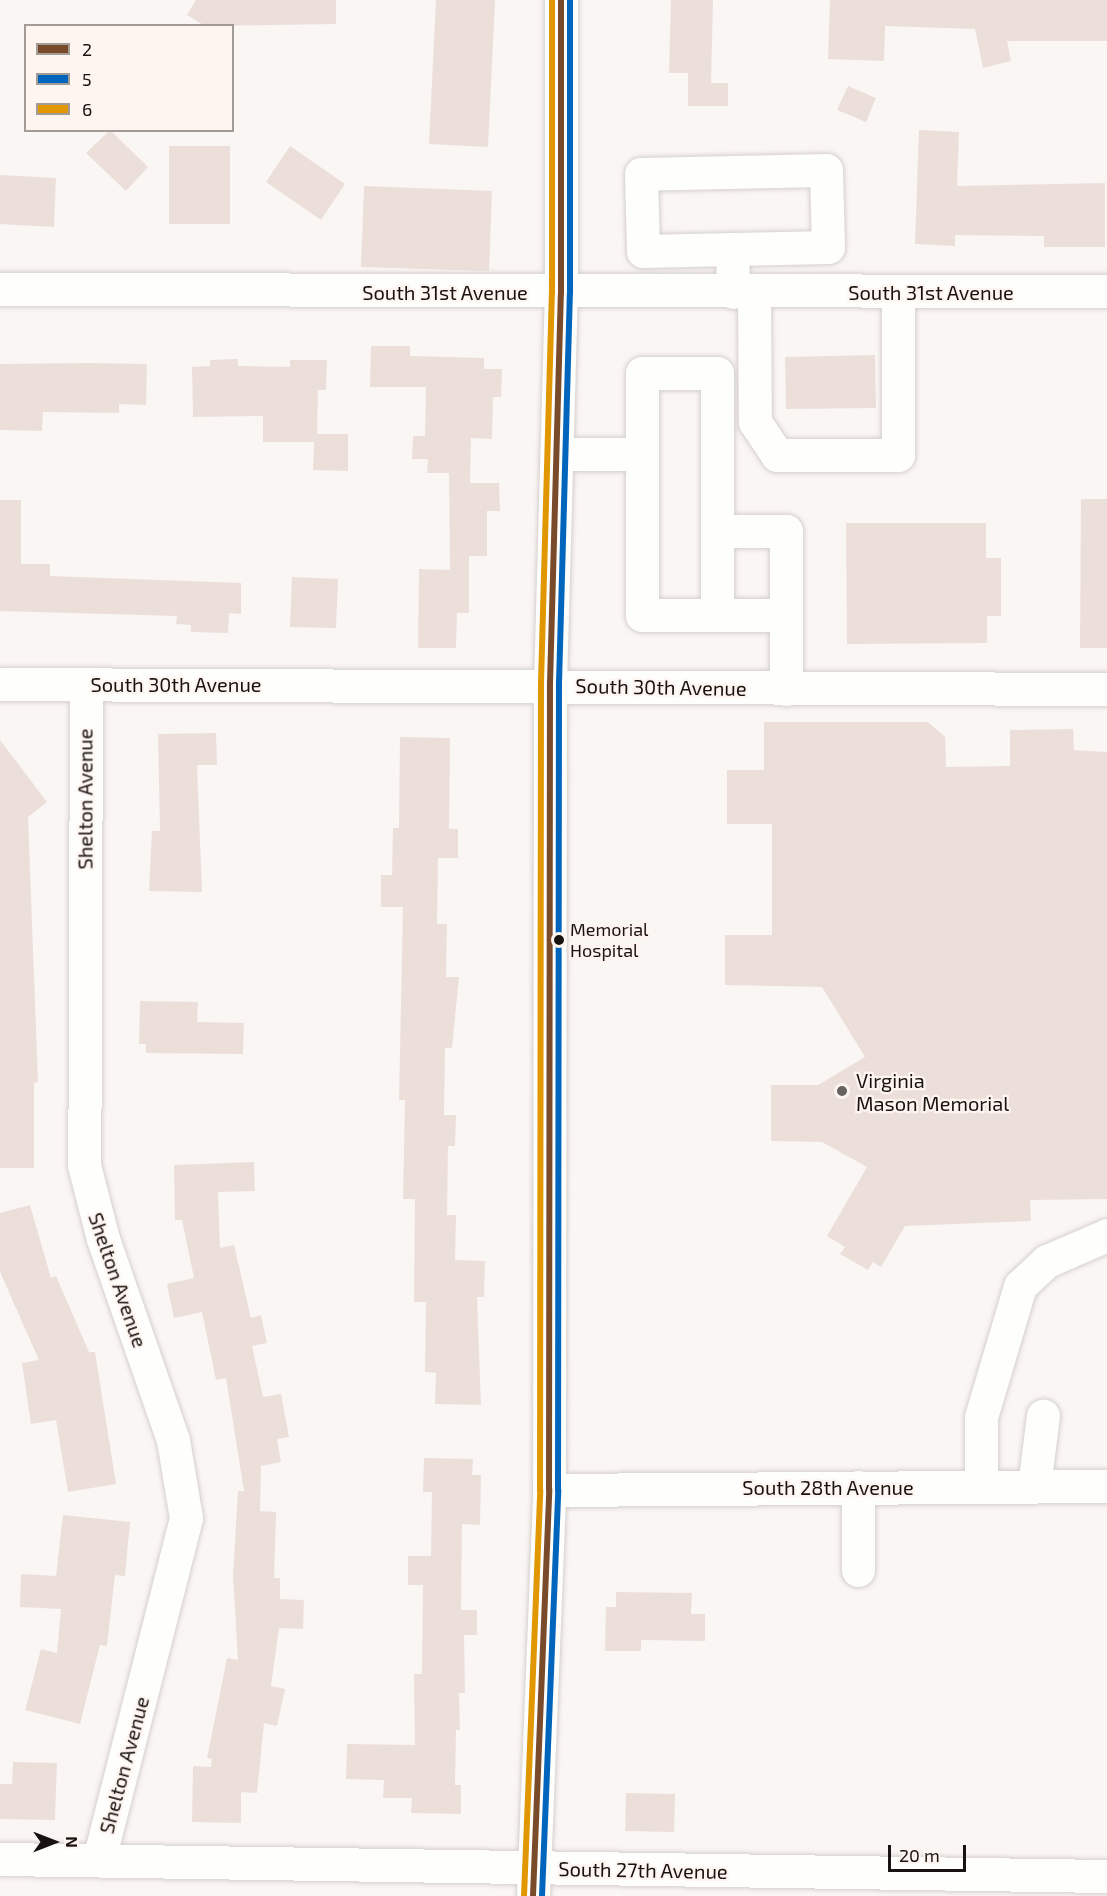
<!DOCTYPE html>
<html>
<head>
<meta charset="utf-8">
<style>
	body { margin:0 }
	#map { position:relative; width:1107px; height:1896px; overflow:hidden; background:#faf6f4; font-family:"Exo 2",sans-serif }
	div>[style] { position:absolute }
	.building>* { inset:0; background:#ecdfda }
	.roads { filter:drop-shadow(0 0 2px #d5d0cd) drop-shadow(0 0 2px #d5d0cd) }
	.minor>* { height:33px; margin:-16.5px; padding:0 16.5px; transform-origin:16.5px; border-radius:16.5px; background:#fefefd }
	.major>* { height:33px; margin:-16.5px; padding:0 16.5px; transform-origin:16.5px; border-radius:16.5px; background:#fefefd }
	.bus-1>* { height:6px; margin:-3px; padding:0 3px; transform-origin:3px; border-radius:3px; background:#7a4b2a }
	.bus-2>* { height:6px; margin:-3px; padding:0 3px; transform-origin:3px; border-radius:3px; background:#0065bd }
	.bus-3>* { height:6px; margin:-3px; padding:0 3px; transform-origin:3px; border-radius:3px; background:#e19702 }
	.dots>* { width:16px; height:16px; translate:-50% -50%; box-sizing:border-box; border:3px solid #fef5f0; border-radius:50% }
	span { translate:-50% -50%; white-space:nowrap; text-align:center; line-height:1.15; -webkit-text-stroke:4.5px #fef5f0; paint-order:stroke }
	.bus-label { font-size:18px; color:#181310 }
	.left { translate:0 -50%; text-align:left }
	.street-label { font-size:20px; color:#181310 }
	.poi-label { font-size:20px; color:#181310 }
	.legend { position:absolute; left:24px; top:24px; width:210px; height:108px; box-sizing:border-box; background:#fef5f0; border:2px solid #a29b96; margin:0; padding:8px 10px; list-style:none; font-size:18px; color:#181310 }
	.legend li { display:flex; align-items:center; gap:12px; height:30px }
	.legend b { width:30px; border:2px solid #a29b96 }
	.north { position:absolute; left:24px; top:1812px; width:60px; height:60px; -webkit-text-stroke:4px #fef5f0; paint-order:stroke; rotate:90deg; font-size:16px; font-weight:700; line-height:24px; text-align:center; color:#181310 }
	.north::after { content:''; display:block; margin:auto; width:21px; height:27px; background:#181310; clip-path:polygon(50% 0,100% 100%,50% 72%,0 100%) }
	.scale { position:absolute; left:888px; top:1845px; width:78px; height:27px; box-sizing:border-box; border:3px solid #181310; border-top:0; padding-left:8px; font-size:18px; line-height:21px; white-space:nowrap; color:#181310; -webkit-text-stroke:4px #fef5f0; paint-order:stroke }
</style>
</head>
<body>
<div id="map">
	<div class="building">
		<i style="clip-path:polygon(196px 0,336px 0,336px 24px,205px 26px,187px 15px)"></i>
		<i style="clip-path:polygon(436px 0,495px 0,488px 147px,429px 144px)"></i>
		<i style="clip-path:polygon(671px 0,713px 0,711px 83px,728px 83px,728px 106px,688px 106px,688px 73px,669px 73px)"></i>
		<i style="clip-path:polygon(830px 0,1107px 0,1107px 41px,1007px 41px,1011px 61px,983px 68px,975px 29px,885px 26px,884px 61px,828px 59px)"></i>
		<i style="clip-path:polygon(848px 86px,876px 98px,866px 122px,837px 110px)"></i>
		<i style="clip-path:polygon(110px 130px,148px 167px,126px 191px,86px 153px)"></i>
		<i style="clip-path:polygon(919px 130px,959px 132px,957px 186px,1105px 183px,1105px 247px,1044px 247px,1044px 236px,955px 235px,955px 246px,915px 244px)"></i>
		<i style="clip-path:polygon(169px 146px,230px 146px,230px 224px,169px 224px)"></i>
		<i style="clip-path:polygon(290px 146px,345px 184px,321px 220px,266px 182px)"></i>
		<i style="clip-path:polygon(0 175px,56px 178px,54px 227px,0 224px)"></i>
		<i style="clip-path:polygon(364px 186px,492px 191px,489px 271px,361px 267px)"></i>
		<i style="clip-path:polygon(371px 346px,410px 346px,410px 356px,484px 358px,484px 369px,502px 369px,501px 397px,493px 397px,492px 439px,471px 438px,470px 483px,499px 483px,500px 511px,487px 511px,487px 556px,469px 556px,469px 613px,457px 613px,456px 648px,418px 648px,419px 569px,450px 570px,449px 473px,427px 473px,428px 459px,412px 459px,413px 436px,425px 436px,426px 387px,370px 387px)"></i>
		<i style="clip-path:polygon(875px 355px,876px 408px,786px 409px,785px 357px)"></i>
		<i style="clip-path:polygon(238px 359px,238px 366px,290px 367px,290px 360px,327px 360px,326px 390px,318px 390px,317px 434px,348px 434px,348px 471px,313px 470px,314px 442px,263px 442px,263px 416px,193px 417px,192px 367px,210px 366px,210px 360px)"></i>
		<i style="clip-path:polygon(90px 363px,147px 364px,146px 405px,119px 404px,119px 413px,43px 412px,42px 431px,0 430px,0 364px)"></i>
		<i style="clip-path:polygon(1081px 499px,1107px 499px,1107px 648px,1080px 648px)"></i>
		<i style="clip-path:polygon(0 500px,21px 500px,21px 564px,50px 564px,50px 576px,241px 583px,241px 614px,229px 613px,228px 633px,191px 632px,191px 625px,176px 624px,177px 616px,0 611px)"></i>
		<i style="clip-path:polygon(846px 523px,986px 523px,986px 558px,1001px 558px,1001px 616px,987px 616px,987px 643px,847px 644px)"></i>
		<i style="clip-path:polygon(292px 577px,338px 579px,336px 628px,290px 627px)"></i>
		<i style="clip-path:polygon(764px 722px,928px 722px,945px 737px,946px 767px,1010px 766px,1010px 730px,1073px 729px,1074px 750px,1107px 752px,1107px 1199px,1030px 1200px,1031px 1221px,905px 1226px,881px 1267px,873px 1262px,868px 1270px,840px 1254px,845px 1247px,827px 1236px,867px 1167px,822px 1142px,771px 1141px,771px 1085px,818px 1085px,865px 1057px,822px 987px,725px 985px,725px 935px,772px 935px,772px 824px,727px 824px,727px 770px,764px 770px)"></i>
		<i style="clip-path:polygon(216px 733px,217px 765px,197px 765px,202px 892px,149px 891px,152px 831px,160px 831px,158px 734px)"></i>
		<i style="clip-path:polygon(400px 737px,450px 738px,449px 829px,458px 829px,458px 858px,438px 858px,437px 924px,447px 924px,446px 977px,459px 977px,452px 1048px,445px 1048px,444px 1115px,456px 1115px,455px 1146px,448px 1146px,447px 1215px,456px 1215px,455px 1260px,485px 1261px,484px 1297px,477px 1297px,481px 1405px,435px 1404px,436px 1373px,425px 1372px,426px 1302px,414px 1302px,415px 1199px,403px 1199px,405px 1100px,399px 1100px,403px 907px,381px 907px,381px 875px,392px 875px,393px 828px,399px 828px)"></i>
		<i style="clip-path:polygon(0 740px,47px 802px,28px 817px,38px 1082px,34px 1083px,34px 1168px,0 1168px)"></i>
		<i style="clip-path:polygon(140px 1001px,198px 1002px,197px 1022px,244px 1023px,243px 1054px,146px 1053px,146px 1044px,139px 1044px)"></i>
		<i style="clip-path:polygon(254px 1162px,255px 1191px,218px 1192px,220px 1248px,234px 1245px,251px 1318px,261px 1315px,267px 1343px,252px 1346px,263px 1397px,281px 1394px,289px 1437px,277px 1439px,281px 1462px,261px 1466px,260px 1511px,276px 1512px,274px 1578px,280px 1578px,280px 1599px,304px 1600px,303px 1629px,279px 1628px,271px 1686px,285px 1689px,277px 1726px,264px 1723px,257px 1793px,241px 1792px,241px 1823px,192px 1822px,193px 1766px,211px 1767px,212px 1759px,207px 1758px,227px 1658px,238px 1660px,233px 1576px,238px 1491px,244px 1491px,226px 1378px,216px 1380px,202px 1312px,174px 1318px,167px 1284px,194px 1278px,182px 1220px,175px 1220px,174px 1165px)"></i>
		<i style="clip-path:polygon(30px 1205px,51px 1278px,56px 1276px,89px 1352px,95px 1352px,116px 1484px,68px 1492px,56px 1420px,31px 1424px,22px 1363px,39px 1360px,0 1272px,0 1213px)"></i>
		<i style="clip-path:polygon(424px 1458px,473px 1459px,472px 1475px,481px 1475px,480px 1525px,462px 1524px,461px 1610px,477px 1610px,477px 1635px,464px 1635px,465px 1693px,459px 1693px,460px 1730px,456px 1730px,455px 1785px,461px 1785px,461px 1814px,411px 1813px,412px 1798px,383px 1798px,384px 1780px,346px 1779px,347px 1744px,415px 1745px,414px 1674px,422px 1674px,423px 1585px,408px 1585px,408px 1556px,431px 1556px,432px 1492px,423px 1492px)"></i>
		<i style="clip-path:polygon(63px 1515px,130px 1522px,125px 1576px,115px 1575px,107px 1646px,100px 1645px,80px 1724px,25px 1710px,41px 1649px,57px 1653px,61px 1609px,20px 1607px,21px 1574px,56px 1576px)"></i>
		<i style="clip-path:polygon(616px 1592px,692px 1593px,691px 1614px,705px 1614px,705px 1641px,641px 1640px,641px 1651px,605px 1651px,606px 1607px,616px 1607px)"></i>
		<i style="clip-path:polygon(13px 1762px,57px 1763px,55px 1820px,0 1819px,0 1784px,12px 1784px)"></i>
		<i style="clip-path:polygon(626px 1793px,675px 1794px,674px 1832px,625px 1831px)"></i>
	</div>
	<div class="roads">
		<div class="minor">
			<i style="left:732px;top:249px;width:96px;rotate:-1.2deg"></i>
			<i style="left:828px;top:247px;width:77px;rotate:-91.5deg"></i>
			<i style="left:826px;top:170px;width:185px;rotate:178.8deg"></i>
			<i style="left:641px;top:174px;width:77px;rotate:88.5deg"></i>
			<i style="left:643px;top:251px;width:89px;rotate:-1.3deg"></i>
			<i style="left:732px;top:249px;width:43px;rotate:88.7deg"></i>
			<i style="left:0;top:289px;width:1107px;rotate:0.1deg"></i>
			<i style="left:754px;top:292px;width:130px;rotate:89.6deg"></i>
			<i style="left:755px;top:422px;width:40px;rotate:56deg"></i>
			<i style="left:777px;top:455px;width:121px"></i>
			<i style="left:898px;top:455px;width:163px;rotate:-90deg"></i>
			<i style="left:557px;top:454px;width:85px"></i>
			<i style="left:717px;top:531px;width:69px"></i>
			<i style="left:786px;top:531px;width:158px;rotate:90deg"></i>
			<i style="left:717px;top:615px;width:242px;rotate:-90deg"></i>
			<i style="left:717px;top:373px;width:75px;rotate:180deg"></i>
			<i style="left:642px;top:373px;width:242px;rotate:90deg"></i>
			<i style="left:642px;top:615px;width:144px"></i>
			<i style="left:0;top:684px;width:1107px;rotate:0.26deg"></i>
			<i style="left:86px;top:684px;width:481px;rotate:90.2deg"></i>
			<i style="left:84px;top:1165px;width:76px;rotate:75.6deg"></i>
			<i style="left:103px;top:1239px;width:213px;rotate:70.8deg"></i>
			<i style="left:173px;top:1440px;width:79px;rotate:80.5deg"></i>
			<i style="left:186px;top:1518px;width:352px;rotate:104.3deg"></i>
			<i style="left:1034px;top:1486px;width:71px;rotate:-82.7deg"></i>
			<i style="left:858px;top:1487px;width:83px;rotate:90deg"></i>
			<i style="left:981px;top:1487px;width:70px;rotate:-90deg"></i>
			<i style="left:981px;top:1417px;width:137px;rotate:-73.4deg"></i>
			<i style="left:1020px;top:1286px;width:37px;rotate:-43deg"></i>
			<i style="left:1047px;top:1261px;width:65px;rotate:-23.4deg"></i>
			<i style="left:549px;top:1490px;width:558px;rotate:-0.41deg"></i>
			<i style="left:0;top:1859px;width:1107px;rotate:0.88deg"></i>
		</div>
		<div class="major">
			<i style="left:533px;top:1896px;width:406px;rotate:-87.7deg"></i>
			<i style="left:549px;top:1490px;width:807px;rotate:-89.93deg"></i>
			<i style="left:550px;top:683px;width:390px;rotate:-88.4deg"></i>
			<i style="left:561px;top:293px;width:293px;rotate:-90deg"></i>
		</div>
	</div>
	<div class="bus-1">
		<i style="left:533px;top:1896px;width:406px;rotate:-87.7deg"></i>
		<i style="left:549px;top:1490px;width:807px;rotate:-89.93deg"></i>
		<i style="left:550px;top:683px;width:390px;rotate:-88.4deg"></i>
		<i style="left:561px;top:293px;width:293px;rotate:-90deg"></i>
	</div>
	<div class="bus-2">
		<i style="left:542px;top:1896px;width:406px;rotate:-87.7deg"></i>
		<i style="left:558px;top:1490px;width:807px;rotate:-89.93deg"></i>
		<i style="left:559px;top:683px;width:390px;rotate:-88.4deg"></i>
		<i style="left:570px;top:293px;width:293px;rotate:-90deg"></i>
	</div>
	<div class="bus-3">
		<i style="left:524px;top:1896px;width:406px;rotate:-87.7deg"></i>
		<i style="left:540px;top:1490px;width:807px;rotate:-89.93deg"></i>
		<i style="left:541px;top:683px;width:390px;rotate:-88.4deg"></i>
		<i style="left:552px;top:293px;width:293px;rotate:-90deg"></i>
	</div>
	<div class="dots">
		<i style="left:559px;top:940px;background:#181310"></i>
		<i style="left:842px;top:1091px;background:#676260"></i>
	</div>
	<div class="bus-label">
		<span class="left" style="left:570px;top:940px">Memorial<br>Hospital</span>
	</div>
	<div class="street-label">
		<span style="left:445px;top:292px">South 31st Avenue</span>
		<span style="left:931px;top:292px">South 31st Avenue</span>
		<span style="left:176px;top:684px">South 30th Avenue</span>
		<span style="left:661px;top:687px;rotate:1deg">South 30th Avenue</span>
		<span style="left:85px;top:799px;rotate:-90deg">Shelton Avenue</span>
		<span style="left:118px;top:1280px;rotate:71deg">Shelton Avenue</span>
		<span style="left:828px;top:1487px">South 28th Avenue</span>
		<span style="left:124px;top:1765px;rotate:-75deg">Shelton Avenue</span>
		<span style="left:643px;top:1870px;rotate:1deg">South 27th Avenue</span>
	</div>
	<div class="poi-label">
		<span class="left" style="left:856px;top:1092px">Virginia<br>Mason Memorial</span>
	</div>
	<ul class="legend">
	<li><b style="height:8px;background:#7a4b2a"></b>2</li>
	<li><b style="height:8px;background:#0065bd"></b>5</li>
	<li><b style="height:8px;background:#e19702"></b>6</li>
	</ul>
	<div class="north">N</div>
	<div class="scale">20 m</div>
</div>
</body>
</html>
